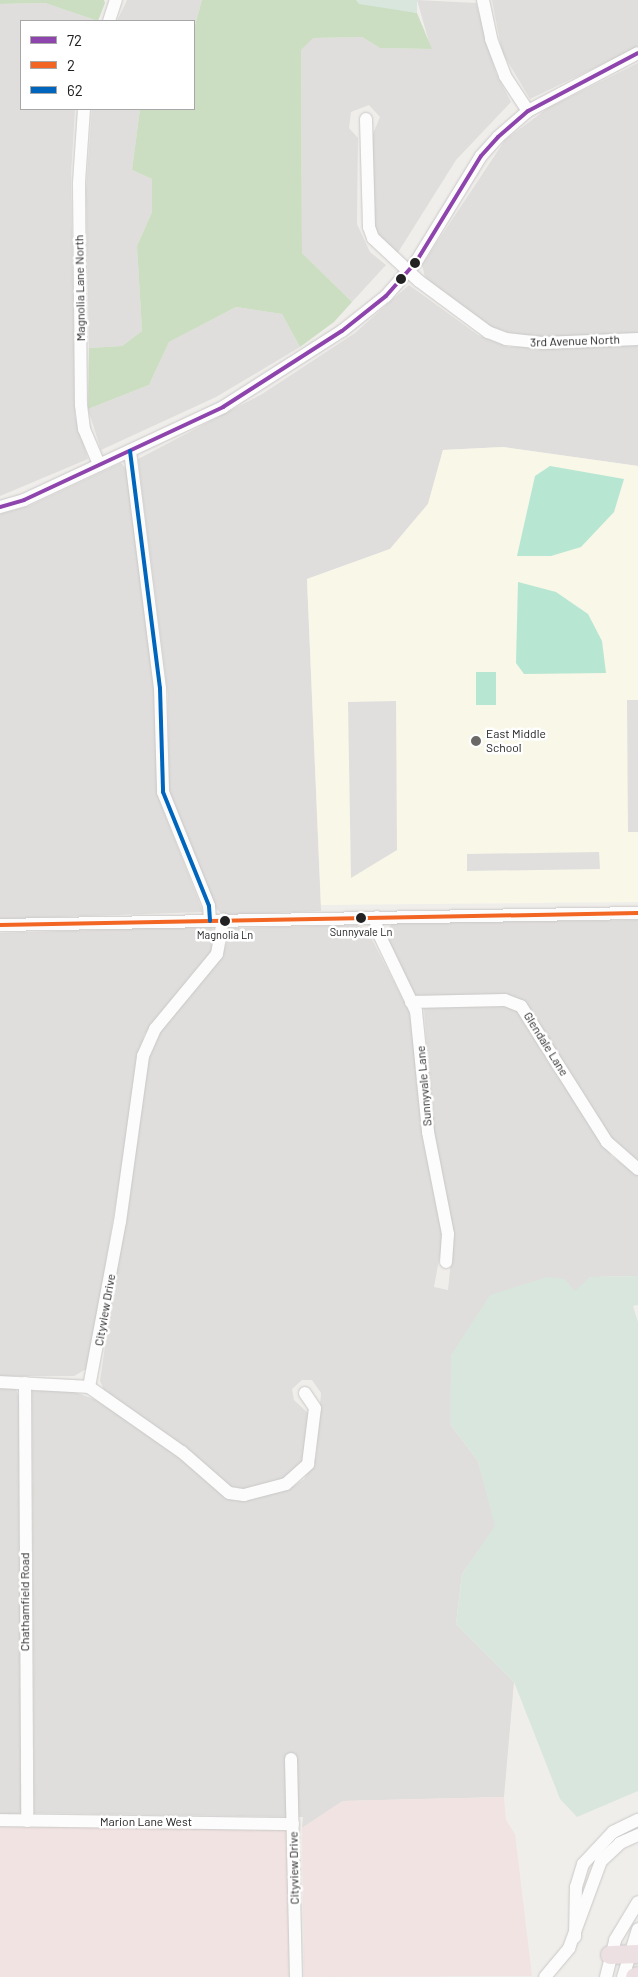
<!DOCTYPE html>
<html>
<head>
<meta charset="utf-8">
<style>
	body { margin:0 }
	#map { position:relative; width:638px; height:1977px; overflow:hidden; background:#f0eeeb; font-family:Barlow,sans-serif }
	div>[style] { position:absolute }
	.residential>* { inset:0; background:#dfdedc }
	.commercial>* { inset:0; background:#f1e3e1 }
	.education>* { inset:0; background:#f8f7e8 }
	.forest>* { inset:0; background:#cbdec1 }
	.wetland>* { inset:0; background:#d9e6de }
	.pitch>* { inset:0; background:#b7e6d2 }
	.parking>* { inset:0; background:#e0dfde }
	.roads { filter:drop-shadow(0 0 1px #c9c8c7) drop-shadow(0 0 1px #c9c8c7) }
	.minor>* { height:12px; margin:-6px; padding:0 6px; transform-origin:6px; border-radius:6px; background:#fdfcfc }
	.highway>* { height:18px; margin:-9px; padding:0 9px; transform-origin:9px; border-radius:9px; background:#ece0e2 }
	.bus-1>* { height:4px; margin:-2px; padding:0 2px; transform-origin:2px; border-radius:2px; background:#8e44ad }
	.bus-2>* { height:4px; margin:-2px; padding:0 2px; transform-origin:2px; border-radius:2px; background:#f26522 }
	.bus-3>* { height:4px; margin:-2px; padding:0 2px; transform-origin:2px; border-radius:2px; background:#0065bd }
	.dots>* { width:14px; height:14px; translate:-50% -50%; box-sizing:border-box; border:2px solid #fff; border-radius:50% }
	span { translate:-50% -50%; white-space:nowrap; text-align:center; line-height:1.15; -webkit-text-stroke:5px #fff; paint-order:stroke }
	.bus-label { font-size:11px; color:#222 }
	.street-label { font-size:12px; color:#222 }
	.poi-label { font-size:12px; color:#222 }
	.left { translate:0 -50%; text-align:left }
	.legend { position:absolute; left:20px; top:20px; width:175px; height:90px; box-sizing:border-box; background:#fff; border:1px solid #a7a7a7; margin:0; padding:6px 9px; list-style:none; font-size:15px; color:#222 }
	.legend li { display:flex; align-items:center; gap:10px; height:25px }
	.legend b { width:25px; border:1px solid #a7a7a7 }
</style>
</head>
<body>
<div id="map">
	<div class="residential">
		<i style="clip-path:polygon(127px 0,202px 0,194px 29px,194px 21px,117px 21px)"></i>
		<i style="clip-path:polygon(417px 0,476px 3px,496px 73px,511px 102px,456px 160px,397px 254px,375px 232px,372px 136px,380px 117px,369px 105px,351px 112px,349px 128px,358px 138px,357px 224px,370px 252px,386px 265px,352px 302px,302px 253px,301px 50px,312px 38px,362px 37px,380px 48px,431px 49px)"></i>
		<i style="clip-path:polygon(492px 0,638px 0,638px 47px,530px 99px,502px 52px)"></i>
		<i style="clip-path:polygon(45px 3px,98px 21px,21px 21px,21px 109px,75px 109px,71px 174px,75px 416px,88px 459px,0 496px,0 4px)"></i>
		<i style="clip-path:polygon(638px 63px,638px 333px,526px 338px,482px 324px,425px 277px,422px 265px,505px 140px,548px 108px)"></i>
		<i style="clip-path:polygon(92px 109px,140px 109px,132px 170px,152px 179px,152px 212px,137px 246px,142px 331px,122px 346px,89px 348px,86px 191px)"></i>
		<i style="clip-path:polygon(409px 285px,478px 335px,508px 347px,638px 345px,638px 466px,503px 447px,443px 450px,428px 504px,390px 549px,307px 579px,321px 911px,224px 915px,216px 909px,177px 823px,169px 791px,168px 695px,138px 459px,262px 394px,355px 333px)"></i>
		<i style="clip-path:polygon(236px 307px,282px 314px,300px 347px,216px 397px,101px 450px,88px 409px,149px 385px,169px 342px)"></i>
		<i style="clip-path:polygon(121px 463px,128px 471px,156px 700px,158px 797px,203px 912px,0 919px,0 514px,29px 506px)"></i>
		<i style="clip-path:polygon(638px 920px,638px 1162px,614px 1142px,525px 1004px,414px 995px,384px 935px,392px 923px)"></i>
		<i style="clip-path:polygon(357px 925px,367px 930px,411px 1015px,425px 1142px,441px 1210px,443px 1238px,434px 1287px,448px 1290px,453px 1241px,434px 1146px,424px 1008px,505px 1004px,521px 1011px,612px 1157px,638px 1173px,638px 1276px,590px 1277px,450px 1424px,478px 1461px,496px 1526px,462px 1574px,456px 1624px,514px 1682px,504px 1797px,343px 1801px,302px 1828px,303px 1817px,34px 1813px,32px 1391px,68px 1390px,94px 1399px,175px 1451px,215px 1488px,251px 1499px,292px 1487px,304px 1479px,316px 1457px,321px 1393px,312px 1380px,302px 1380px,292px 1389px,294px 1400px,310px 1415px,304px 1462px,286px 1480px,249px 1490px,229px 1486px,104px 1390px,100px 1381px,147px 1059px,155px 1038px,223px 954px,231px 928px)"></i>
		<i style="clip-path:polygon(211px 926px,216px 935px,211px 952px,144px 1035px,88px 1368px,74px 1376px,0 1376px,0 933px)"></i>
		<i style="clip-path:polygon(0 1386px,15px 1387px,19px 1396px,21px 1813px,13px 1815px,0 1815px)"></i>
	</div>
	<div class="commercial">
		<i style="clip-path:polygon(504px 1797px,506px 1820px,515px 1834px,532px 1976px,304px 1977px,302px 1828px,343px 1801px)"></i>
		<i style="clip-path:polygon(0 1826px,288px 1830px,290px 1977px,0 1977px)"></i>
	</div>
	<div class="education">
		<i style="clip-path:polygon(503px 447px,638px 466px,638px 902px,321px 905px,307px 579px,390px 549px,428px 504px,443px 450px)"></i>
	</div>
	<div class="forest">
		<i style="clip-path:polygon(0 0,104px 0,105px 3px,98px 21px,45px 3px,0 4px)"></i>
		<i style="clip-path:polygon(202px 0,356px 0,417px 13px,432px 49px,380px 48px,362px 37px,313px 38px,301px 50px,302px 253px,352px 302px,334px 322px,300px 347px,282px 314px,236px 307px,169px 342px,149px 385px,88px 409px,89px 348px,122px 346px,142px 331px,137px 246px,152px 212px,152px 179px,132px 170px,140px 109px,194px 109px,194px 29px)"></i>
	</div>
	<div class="wetland">
		<i style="clip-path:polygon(356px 0,417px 0,417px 13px,359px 4px)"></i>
		<i style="clip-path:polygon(638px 1276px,638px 1305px,633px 1306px,638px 1322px,638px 1791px,577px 1817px,560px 1799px,514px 1682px,456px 1624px,462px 1574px,495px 1526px,478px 1461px,450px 1424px,451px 1355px,490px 1295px,547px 1277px,565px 1279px,575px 1291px,590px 1277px)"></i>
	</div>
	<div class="pitch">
		<i style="clip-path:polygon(550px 466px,624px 479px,614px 512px,581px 547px,551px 556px,517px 556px,535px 476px)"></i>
		<i style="clip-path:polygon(518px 582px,556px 592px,588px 614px,602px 641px,606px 673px,524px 674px,516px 663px)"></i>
		<i style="clip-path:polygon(476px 672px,496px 672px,496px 705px,476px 705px)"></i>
	</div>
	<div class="parking">
		<i style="clip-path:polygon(627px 700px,638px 700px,638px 832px,628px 832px)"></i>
		<i style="clip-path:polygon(396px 701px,397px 850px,351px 878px,348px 702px)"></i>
		<i style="clip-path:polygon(599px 852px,600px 869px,467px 871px,467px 854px)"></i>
	</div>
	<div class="roads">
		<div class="minor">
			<i style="left:483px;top:0;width:40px;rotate:78deg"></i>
			<i style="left:491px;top:39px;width:40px;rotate:69deg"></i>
			<i style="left:505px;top:76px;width:42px;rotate:56.7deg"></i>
			<i style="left:109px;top:21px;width:22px;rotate:-72deg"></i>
			<i style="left:84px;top:109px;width:74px;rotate:93.9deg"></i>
			<i style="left:79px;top:183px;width:222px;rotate:89.5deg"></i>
			<i style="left:81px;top:405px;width:24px;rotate:83deg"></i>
			<i style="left:84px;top:429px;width:39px;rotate:67deg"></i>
			<i style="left:366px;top:119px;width:108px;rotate:88.4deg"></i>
			<i style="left:369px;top:227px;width:12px;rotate:70deg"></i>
			<i style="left:373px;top:238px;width:63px;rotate:43.1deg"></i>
			<i style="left:419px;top:281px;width:86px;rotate:36.5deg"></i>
			<i style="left:488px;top:332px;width:19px;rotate:21deg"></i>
			<i style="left:506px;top:339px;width:37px;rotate:6deg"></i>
			<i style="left:543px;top:343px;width:95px;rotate:-2.4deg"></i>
			<i style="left:130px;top:451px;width:239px;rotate:82.8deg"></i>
			<i style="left:160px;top:688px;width:104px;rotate:88.3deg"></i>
			<i style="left:163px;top:792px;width:123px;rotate:68deg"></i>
			<i style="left:209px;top:906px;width:15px;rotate:86deg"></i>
			<i style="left:0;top:507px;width:25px;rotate:-16deg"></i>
			<i style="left:24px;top:500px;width:220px;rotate:-25deg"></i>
			<i style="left:223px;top:407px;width:141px;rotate:-32.6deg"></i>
			<i style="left:342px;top:331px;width:56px;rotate:-38.5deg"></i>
			<i style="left:386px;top:296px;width:45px;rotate:-48.6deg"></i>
			<i style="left:416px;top:262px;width:124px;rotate:-58.5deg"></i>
			<i style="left:481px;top:156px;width:25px;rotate:-48deg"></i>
			<i style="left:498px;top:137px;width:40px;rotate:-41deg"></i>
			<i style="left:528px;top:111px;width:124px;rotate:-27.8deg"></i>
			<i style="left:377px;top:917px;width:11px;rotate:95deg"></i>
			<i style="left:376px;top:928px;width:92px;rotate:64.3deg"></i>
			<i style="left:416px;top:1011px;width:122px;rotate:84.3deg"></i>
			<i style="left:428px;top:1132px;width:104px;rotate:78.9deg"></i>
			<i style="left:448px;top:1234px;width:28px;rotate:94deg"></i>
			<i style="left:0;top:925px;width:638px;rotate:-1.08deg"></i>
			<i style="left:411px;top:1002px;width:94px;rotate:-1.2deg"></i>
			<i style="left:505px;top:1000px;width:17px;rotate:21deg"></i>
			<i style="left:521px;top:1006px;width:161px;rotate:57.7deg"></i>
			<i style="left:607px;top:1142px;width:41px;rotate:41.1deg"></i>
			<i style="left:0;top:1382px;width:89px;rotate:3.2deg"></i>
			<i style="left:25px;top:1383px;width:438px;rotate:89.7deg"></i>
			<i style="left:89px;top:1387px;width:168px;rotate:-79.4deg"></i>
			<i style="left:120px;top:1222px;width:168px;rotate:-82.1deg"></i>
			<i style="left:143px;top:1056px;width:30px;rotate:-66deg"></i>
			<i style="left:155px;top:1029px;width:97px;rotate:-50.4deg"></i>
			<i style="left:217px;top:954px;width:35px;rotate:-80deg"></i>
			<i style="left:89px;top:1387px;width:113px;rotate:35deg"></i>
			<i style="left:182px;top:1452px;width:62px;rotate:41.1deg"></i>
			<i style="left:229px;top:1493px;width:15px;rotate:8deg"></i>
			<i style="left:244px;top:1495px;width:43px;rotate:-14.7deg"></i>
			<i style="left:286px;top:1484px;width:30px;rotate:-42deg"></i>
			<i style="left:308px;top:1464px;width:56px;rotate:-82.9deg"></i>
			<i style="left:315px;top:1408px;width:18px;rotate:-124deg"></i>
			<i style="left:291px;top:1759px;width:218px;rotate:88.7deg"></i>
			<i style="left:0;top:1820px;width:293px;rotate:0.8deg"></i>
			<i style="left:575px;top:1937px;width:50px;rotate:-88.9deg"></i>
			<i style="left:576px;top:1887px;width:24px;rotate:-73deg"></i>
			<i style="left:583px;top:1864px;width:44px;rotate:-46.8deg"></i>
			<i style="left:613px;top:1832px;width:28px;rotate:-26deg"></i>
			<i style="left:545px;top:1977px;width:38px;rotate:-50deg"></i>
			<i style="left:569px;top:1948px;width:93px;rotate:-69.8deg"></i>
			<i style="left:601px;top:1861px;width:26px;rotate:-43deg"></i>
			<i style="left:620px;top:1843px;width:20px;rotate:-24deg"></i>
			<i style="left:606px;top:1977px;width:38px;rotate:-76deg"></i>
			<i style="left:615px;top:1940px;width:44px;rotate:-58.8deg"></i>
			<i style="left:623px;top:1977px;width:50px;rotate:-72.6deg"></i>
		</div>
		<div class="highway">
			<i style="left:610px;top:1955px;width:28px;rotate:-2deg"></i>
			<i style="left:635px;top:1977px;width:3px;rotate:-18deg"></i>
		</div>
	</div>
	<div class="bus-1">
		<i style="left:0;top:507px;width:25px;rotate:-16deg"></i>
		<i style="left:24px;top:500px;width:220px;rotate:-25deg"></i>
		<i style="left:223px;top:407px;width:141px;rotate:-32.6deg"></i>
		<i style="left:342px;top:331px;width:56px;rotate:-38.5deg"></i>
		<i style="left:386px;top:296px;width:45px;rotate:-48.6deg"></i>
		<i style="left:416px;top:262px;width:124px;rotate:-58.5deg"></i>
		<i style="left:481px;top:156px;width:25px;rotate:-48deg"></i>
		<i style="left:498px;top:137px;width:40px;rotate:-41deg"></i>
		<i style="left:528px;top:111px;width:124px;rotate:-27.8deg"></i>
	</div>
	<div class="bus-2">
		<i style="left:0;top:925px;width:638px;rotate:-1.08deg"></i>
	</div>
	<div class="bus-3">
		<i style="left:130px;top:451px;width:239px;rotate:82.8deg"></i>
		<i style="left:160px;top:688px;width:104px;rotate:88.3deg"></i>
		<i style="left:163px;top:792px;width:123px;rotate:68deg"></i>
		<i style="left:209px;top:906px;width:15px;rotate:86deg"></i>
	</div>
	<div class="dots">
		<i style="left:415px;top:263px;background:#222"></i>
		<i style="left:401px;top:279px;background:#222"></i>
		<i style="left:476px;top:741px;background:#6a6968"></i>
		<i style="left:361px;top:918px;background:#222"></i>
		<i style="left:225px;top:921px;background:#222"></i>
	</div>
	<div class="bus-label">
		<span style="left:361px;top:932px">Sunnyvale Ln</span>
		<span style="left:225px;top:935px">Magnolia Ln</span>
	</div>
	<div class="street-label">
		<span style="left:80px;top:288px;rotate:-91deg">Magnolia Lane North</span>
		<span style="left:575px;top:341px;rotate:-2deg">3rd Avenue North</span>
		<span style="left:546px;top:1044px;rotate:58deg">Glendale Lane</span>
		<span style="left:424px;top:1086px;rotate:-95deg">Sunnyvale Lane</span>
		<span style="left:105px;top:1310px;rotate:-80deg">Cityview Drive</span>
		<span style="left:25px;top:1602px;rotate:-90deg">Chathamfield Road</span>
		<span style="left:146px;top:1822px">Marion Lane West</span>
		<span style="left:294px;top:1868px;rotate:-91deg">Cityview Drive</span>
	</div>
	<div class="poi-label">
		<span class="left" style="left:486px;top:741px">East Middle<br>School</span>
	</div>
	<ul class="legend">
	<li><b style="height:6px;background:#8e44ad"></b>72</li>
	<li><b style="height:6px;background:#f26522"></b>2</li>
	<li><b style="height:6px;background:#0065bd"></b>62</li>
	</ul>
</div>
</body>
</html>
